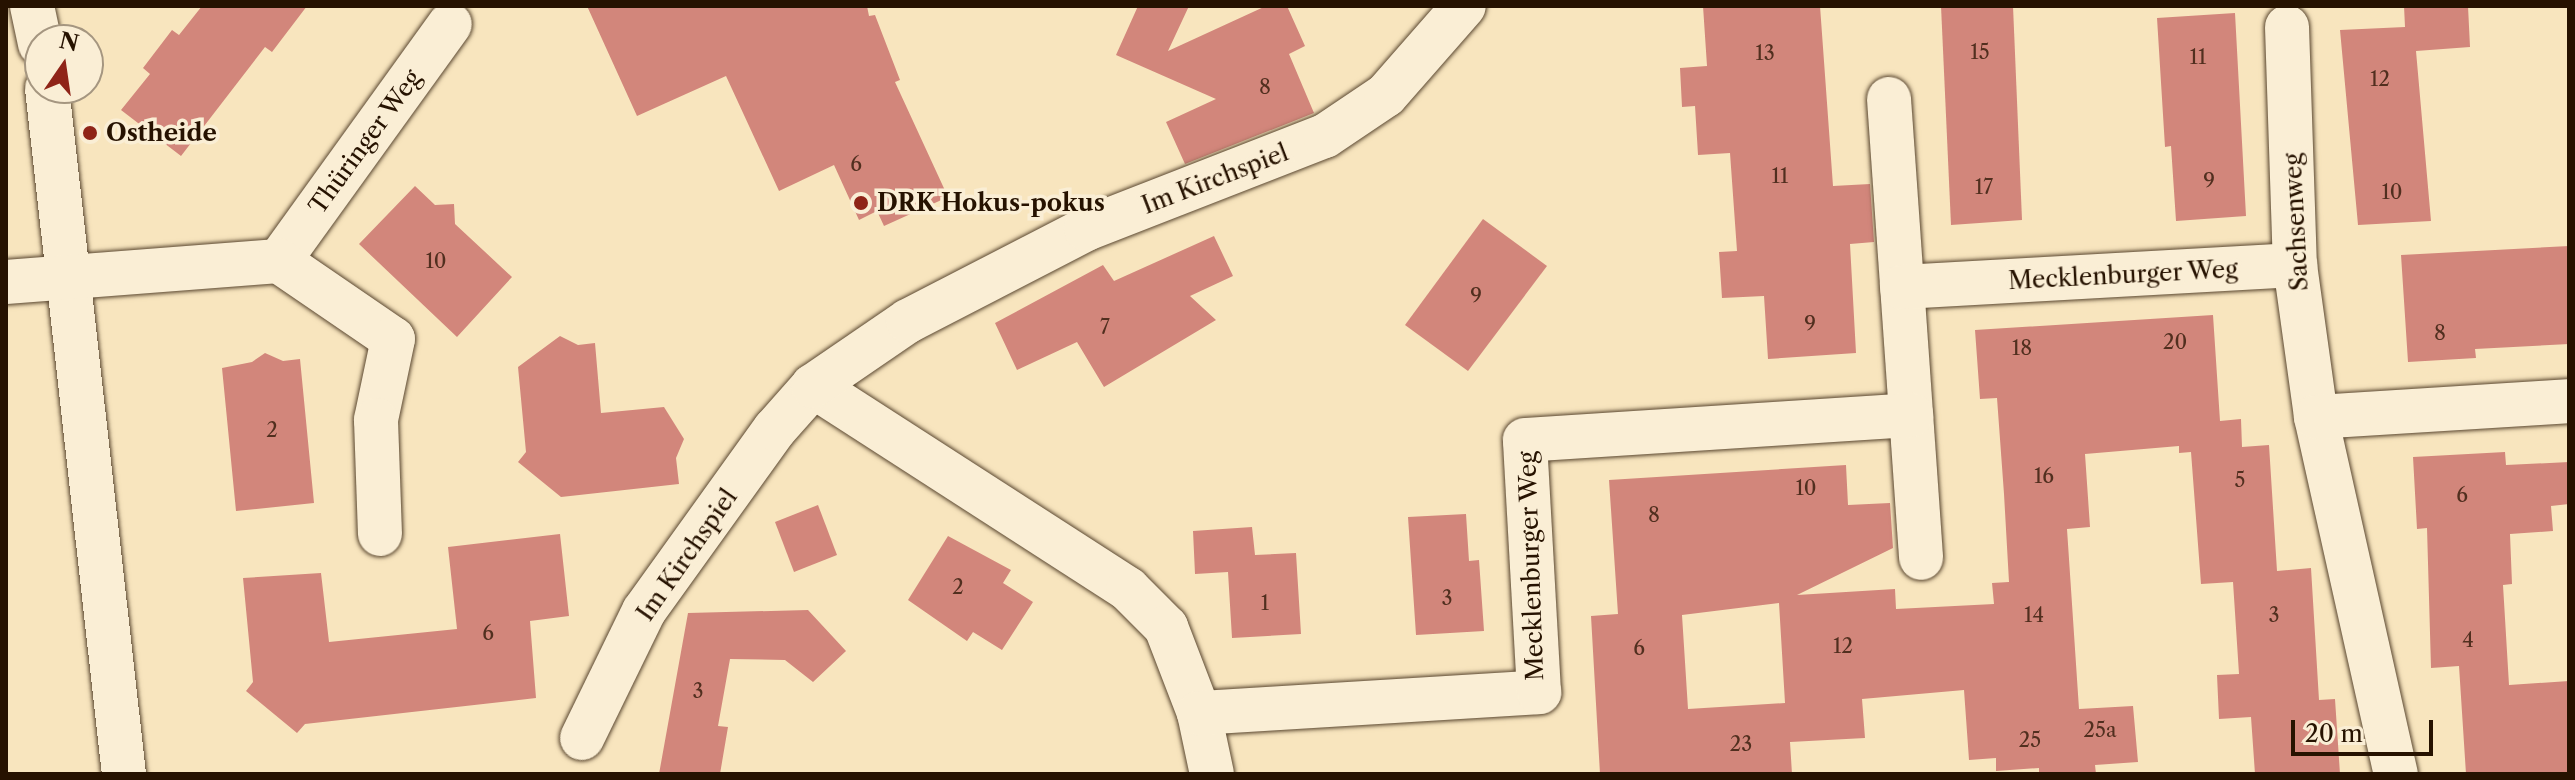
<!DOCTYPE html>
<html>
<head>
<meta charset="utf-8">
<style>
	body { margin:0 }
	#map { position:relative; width:2575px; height:780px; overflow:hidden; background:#f8e5be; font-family:"Libre Caslon Text",serif }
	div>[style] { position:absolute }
	.building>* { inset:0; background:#d2867b }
	.roads { filter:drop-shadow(0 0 2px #5a4730) drop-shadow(0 0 2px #5a4730) }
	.minor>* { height:44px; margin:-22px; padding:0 22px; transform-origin:22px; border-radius:22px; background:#faeed5 }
	.dots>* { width:22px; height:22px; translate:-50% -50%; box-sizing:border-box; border:4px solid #faeed5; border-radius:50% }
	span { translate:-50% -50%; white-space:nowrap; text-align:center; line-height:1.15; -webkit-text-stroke:7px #faeed5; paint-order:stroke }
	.number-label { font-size:20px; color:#512f1f }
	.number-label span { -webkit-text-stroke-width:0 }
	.poi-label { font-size:24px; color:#261200; font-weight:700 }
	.left { translate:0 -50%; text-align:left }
	.street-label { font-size:24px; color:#261200 }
	.frame { position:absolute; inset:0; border:8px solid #261200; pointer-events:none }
	.north { position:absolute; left:24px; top:24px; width:80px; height:80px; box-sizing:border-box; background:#faeed5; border:2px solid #a59680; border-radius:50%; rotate:13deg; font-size:22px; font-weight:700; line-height:32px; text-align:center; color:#261200 }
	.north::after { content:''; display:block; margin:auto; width:28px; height:36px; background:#8f2418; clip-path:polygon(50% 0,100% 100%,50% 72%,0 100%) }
	.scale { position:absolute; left:2291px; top:720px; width:142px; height:36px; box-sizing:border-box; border:4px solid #261200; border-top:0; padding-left:10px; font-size:24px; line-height:28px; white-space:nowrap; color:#261200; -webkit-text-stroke:6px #faeed5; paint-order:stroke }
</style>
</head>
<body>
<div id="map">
	<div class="building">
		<i style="clip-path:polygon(202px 6px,307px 6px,272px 52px,265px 47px,181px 156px,121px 110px,150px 74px,143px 68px,172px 30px,179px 35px)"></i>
		<i style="clip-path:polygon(587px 6px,867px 6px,869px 16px,875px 15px,900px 80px,895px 82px,948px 197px,884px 226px,877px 211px,859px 220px,834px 165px,779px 191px,726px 76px,637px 116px)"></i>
		<i style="clip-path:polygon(1138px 6px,1189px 6px,1168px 51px,1266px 6px,1287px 6px,1305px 46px,1289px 54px,1314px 113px,1185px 164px,1166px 122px,1216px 99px,1116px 55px)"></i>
		<i style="clip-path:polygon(1703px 6px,1820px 6px,1833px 186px,1870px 184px,1874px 242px,1850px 244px,1856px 353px,1768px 359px,1764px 296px,1722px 298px,1719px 252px,1737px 251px,1730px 153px,1698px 155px,1695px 106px,1682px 107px,1680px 68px,1707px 66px)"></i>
		<i style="clip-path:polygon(1941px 6px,2013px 6px,2022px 220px,1951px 225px)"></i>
		<i style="clip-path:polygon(2404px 6px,2468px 6px,2470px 47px,2416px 51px,2431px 221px,2358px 225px,2340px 30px,2405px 27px)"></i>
		<i style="clip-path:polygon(2235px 13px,2246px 216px,2176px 221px,2171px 146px,2165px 147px,2157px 18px)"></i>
		<i style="clip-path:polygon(415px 186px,435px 205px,454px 204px,455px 224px,512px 277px,457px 337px,359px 244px)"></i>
		<i style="clip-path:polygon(1483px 219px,1547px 266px,1468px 371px,1405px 325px)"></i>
		<i style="clip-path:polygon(1214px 236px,1233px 276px,1190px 296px,1216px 320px,1104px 387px,1077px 342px,1017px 370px,995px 323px,1103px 265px,1114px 281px)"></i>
		<i style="clip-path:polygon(2569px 246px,2569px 344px,2475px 349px,2476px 358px,2408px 362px,2401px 255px)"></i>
		<i style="clip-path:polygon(evenodd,2213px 315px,2220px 421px,2241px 419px,2242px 447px,2269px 445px,2277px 571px,2311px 568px,2319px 700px,2335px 699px,2340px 774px,2255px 774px,2251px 717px,2219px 719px,2217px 675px,2239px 674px,2233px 582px,2201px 584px,2191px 452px,2179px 453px,2179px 446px,2085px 454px,2090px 527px,2067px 529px,2079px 709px,2133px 706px,2138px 762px,2095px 765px,2096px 774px,2039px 774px,2039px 768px,1996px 771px,1996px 758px,1969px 760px,1964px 690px,1862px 699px,1865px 738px,1790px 742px,1792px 774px,1600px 774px,1591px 616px,1618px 614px,1609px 480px,1846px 465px,1848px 505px,1890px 503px,1893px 548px,1797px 595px,1895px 589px,1896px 609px,1994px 604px,1992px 583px,2009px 582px,2004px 494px,1997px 398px,1980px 399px,1975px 330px,2213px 315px,1779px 603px,1785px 703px,1688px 709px,1682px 615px,1779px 603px)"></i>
		<i style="clip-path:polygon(560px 336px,578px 345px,595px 343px,601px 413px,664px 407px,684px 439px,676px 458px,679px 484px,561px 497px,518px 462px,526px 452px,518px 367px)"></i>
		<i style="clip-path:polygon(265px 353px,283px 361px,300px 359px,314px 503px,236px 511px,222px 368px,252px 362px)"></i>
		<i style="clip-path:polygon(2505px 452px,2506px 465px,2569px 462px,2569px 504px,2551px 506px,2553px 531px,2510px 534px,2512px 584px,2503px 585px,2509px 685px,2569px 681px,2569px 774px,2466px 774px,2459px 666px,2431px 668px,2427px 528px,2417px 529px,2413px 457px)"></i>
		<i style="clip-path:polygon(818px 505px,837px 555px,794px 572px,775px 522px)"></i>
		<i style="clip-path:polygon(1466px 514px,1469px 561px,1479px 560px,1484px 631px,1416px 635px,1408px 517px)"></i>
		<i style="clip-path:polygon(1252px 527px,1255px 555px,1296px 553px,1301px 634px,1232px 638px,1228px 572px,1195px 574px,1193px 531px)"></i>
		<i style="clip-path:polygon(560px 534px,569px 616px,530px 621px,536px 698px,305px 724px,297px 733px,246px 691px,253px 682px,243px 578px,321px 573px,329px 642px,457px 629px,448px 547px)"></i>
		<i style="clip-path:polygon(948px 536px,1011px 570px,1003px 583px,1033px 602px,1002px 650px,973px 632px,967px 641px,908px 600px)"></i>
		<i style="clip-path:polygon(808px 610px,846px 651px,813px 682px,785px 660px,730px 659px,718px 726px,728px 727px,720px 774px,659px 774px,688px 613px)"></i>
	</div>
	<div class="roads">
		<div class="minor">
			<i style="left:32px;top:6px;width:39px;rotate:78deg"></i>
			<i style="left:2287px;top:27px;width:238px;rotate:88.1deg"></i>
			<i style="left:2295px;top:265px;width:153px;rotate:82.1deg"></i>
			<i style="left:2316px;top:417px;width:366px;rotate:77.4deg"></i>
			<i style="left:47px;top:88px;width:690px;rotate:83.6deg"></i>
			<i style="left:1889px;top:99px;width:460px;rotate:86deg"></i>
			<i style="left:279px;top:261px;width:292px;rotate:-54.2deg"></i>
			<i style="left:6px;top:282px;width:274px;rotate:-4.4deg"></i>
			<i style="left:279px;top:261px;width:138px;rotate:34.4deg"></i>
			<i style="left:393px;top:339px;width:83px;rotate:101.9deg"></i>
			<i style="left:376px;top:420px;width:114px;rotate:88deg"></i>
			<i style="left:1902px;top:287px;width:394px;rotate:-3.2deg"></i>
			<i style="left:813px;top:386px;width:375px;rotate:32.8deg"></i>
			<i style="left:1128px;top:589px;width:54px;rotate:45deg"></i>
			<i style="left:1166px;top:627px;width:92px;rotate:69deg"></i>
			<i style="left:1199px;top:713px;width:62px;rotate:78deg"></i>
			<i style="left:2316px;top:417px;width:254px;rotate:-3.6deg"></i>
			<i style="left:1199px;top:713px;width:341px;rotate:-3.5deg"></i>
			<i style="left:1539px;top:692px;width:252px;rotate:-93.2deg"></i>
			<i style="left:1525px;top:440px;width:387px;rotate:-3.7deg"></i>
			<i style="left:582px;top:738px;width:141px;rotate:-64deg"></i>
			<i style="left:644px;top:611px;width:224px;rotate:-54.3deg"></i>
			<i style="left:775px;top:429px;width:57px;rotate:-48.5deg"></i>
			<i style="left:813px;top:386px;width:115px;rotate:-34.4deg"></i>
			<i style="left:908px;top:321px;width:200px;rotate:-27.3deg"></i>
			<i style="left:1086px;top:229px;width:256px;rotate:-21.3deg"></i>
			<i style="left:1325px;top:136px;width:73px;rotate:-33.9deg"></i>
			<i style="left:1386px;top:95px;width:118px;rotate:-48.8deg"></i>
		</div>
	</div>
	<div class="dots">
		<i style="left:90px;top:133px;background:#8f2418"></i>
		<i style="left:861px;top:203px;background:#8f2418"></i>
	</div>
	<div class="number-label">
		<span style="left:1980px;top:52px">15</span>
		<span style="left:1765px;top:53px">13</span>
		<span style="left:2198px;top:57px">11</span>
		<span style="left:2380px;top:79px">12</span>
		<span style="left:1265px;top:87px">8</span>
		<span style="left:856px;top:164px">6</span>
		<span style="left:1780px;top:176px">11</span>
		<span style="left:2209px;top:181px">9</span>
		<span style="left:1984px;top:187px">17</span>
		<span style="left:2392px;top:192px">10</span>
		<span style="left:436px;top:261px">10</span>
		<span style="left:1476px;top:296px">9</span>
		<span style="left:1810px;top:324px">9</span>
		<span style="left:1105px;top:327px">7</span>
		<span style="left:2440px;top:333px">8</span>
		<span style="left:2175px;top:342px">20</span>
		<span style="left:2022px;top:348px">18</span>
		<span style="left:272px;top:430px">2</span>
		<span style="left:2044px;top:476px">16</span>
		<span style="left:2240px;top:480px">5</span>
		<span style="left:1806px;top:488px">10</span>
		<span style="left:2462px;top:495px">6</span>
		<span style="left:1654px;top:515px">8</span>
		<span style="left:958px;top:587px">2</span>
		<span style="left:1447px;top:598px">3</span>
		<span style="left:1265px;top:603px">1</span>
		<span style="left:2034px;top:615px">14</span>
		<span style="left:2274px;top:615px">3</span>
		<span style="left:488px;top:633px">6</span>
		<span style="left:2468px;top:640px">4</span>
		<span style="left:1843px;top:646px">12</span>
		<span style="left:1639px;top:648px">6</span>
		<span style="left:698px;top:691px">3</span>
		<span style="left:2100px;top:730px">25a</span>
		<span style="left:2030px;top:740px">25</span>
		<span style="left:1741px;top:744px">23</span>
	</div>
	<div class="poi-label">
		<span class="left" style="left:106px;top:133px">Ostheide</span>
		<span class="left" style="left:877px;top:203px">DRK Hokus-pokus</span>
	</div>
	<div class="street-label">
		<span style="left:365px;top:142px;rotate:-54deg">Thüringer Weg</span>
		<span style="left:1215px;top:179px;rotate:-21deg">Im Kirchspiel</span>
		<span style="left:2296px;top:222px;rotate:-93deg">Sachsenweg</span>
		<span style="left:2123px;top:275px;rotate:-3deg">Mecklenburger Weg</span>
		<span style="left:687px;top:555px;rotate:-55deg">Im Kirchspiel</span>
		<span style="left:1531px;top:566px;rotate:-92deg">Mecklenburger Weg</span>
	</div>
	<div class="frame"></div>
	<div class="north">N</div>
	<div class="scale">20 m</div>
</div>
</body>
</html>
